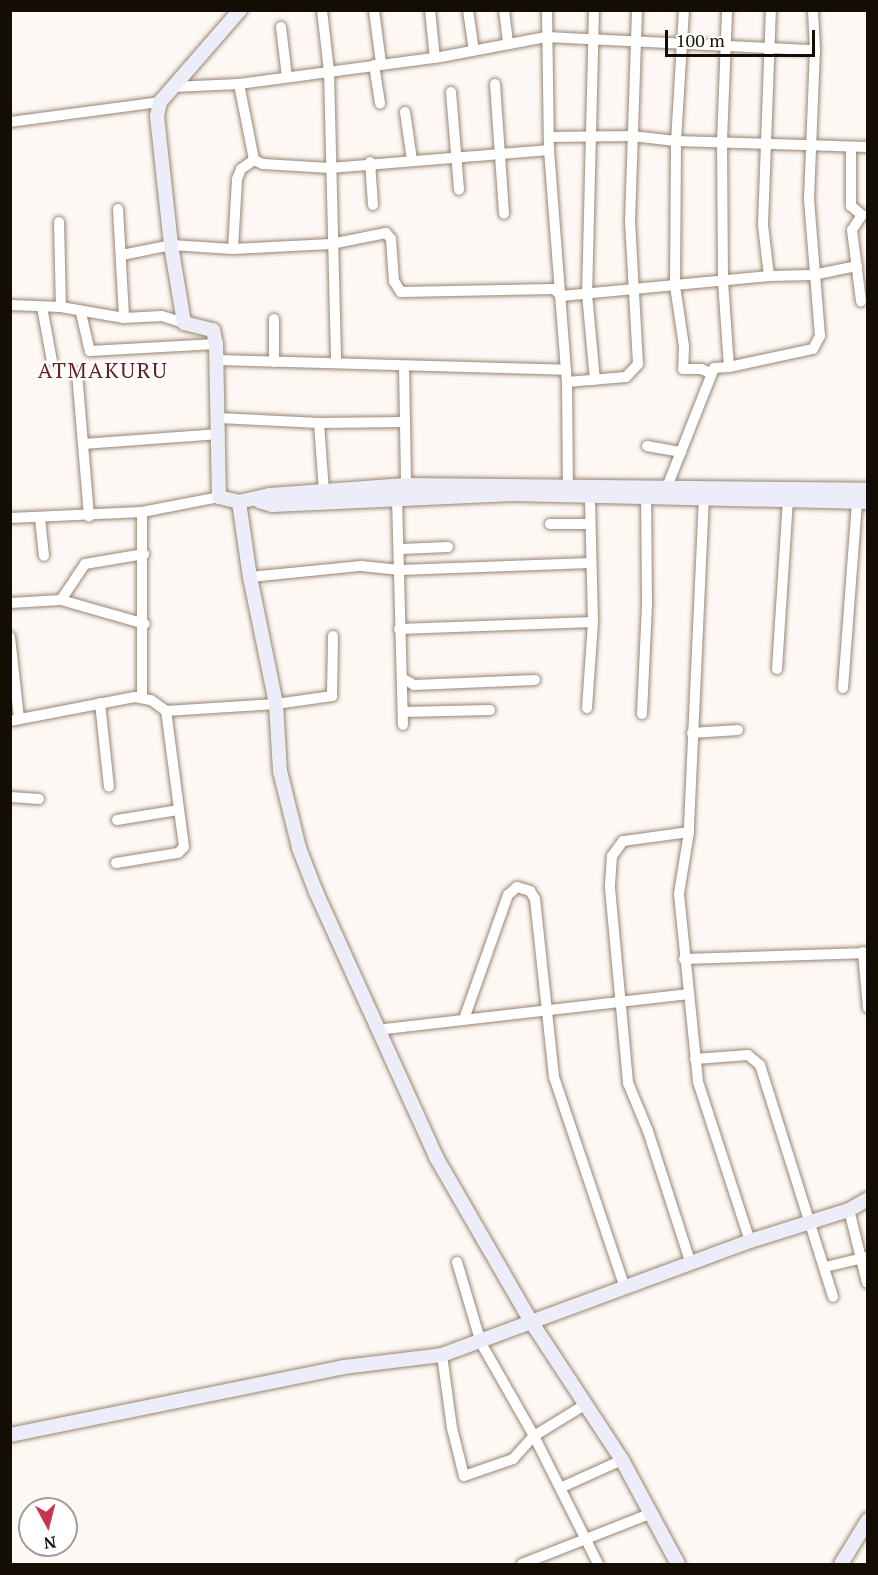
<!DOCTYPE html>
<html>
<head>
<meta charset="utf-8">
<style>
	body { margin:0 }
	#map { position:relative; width:878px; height:1575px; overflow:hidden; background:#fdf8f4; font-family:"PT Serif",serif }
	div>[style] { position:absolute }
	.roads { filter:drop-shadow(0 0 2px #998571) drop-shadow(0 0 2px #998571) }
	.street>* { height:10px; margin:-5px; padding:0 5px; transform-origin:5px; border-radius:5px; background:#fff }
	.secondary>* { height:14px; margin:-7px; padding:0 7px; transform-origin:7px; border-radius:7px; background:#ededfa }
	span { translate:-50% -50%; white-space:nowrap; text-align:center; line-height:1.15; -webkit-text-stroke:4.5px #fff; paint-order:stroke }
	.quarter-label { font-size:22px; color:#651f27; letter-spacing:1.5px }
	.frame { position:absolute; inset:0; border:12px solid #140d06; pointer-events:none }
	.north { position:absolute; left:18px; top:1497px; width:60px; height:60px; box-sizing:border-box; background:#fff; border:2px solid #a19e9b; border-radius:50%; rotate:173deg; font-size:16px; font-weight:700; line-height:24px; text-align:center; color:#140d06 }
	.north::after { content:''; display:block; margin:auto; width:21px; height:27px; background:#c7364b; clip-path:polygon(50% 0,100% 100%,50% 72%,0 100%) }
	.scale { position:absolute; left:665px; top:30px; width:150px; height:27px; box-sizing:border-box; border:3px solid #140d06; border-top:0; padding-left:8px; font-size:18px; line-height:21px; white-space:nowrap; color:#140d06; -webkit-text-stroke:4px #fff; paint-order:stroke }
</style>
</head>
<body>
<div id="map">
	<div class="roads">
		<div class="street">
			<i style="left:322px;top:10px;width:61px;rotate:83.5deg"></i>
			<i style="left:329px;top:71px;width:292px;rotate:88.6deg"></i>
			<i style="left:374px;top:10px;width:53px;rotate:82.5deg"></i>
			<i style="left:430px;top:10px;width:48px;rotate:84.1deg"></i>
			<i style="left:468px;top:10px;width:41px;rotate:81.7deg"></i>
			<i style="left:504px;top:10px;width:34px;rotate:83deg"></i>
			<i style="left:547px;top:10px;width:140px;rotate:89.2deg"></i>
			<i style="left:549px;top:150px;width:233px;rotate:85.6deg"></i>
			<i style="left:567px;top:382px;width:110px;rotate:89.5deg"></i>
			<i style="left:594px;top:10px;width:284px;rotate:91.4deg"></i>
			<i style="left:587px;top:294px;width:86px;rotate:84.7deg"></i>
			<i style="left:684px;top:10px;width:131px;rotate:93.5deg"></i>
			<i style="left:676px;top:141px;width:145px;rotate:90.4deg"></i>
			<i style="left:675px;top:286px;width:61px;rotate:81.5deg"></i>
			<i style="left:684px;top:346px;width:23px;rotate:92deg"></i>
			<i style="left:683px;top:369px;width:18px"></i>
			<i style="left:701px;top:369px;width:11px;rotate:22deg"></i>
			<i style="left:281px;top:27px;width:50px;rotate:83.2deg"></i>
			<i style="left:374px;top:65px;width:39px;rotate:81deg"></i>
			<i style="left:239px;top:84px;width:77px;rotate:78.8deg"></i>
			<i style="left:254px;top:160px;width:10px;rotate:24deg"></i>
			<i style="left:263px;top:164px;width:67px;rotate:3.4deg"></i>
			<i style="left:330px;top:168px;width:220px;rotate:-4.7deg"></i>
			<i style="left:495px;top:84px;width:130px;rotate:86deg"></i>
			<i style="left:173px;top:87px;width:66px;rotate:-2.6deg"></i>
			<i style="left:239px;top:84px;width:198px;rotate:-7.6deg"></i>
			<i style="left:435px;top:58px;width:113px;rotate:-10.7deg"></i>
			<i style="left:546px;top:37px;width:269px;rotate:2.8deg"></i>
			<i style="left:451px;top:92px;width:98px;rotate:85.3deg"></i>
			<i style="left:405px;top:112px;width:49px;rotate:81.7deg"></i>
			<i style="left:10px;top:122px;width:151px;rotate:-7.6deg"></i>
			<i style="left:550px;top:137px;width:82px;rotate:-0.7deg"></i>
			<i style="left:632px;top:136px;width:44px;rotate:6.5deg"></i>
			<i style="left:676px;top:141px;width:192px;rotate:1.8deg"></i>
			<i style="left:851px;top:147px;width:59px;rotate:90deg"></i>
			<i style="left:851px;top:206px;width:14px;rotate:39deg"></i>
			<i style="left:862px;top:215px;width:18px;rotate:124deg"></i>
			<i style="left:852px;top:230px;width:72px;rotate:82.8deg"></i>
			<i style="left:370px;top:162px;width:43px;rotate:86deg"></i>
			<i style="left:118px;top:209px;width:109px;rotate:86.8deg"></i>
			<i style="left:59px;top:222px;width:85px;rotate:88.7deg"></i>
			<i style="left:233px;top:249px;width:70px;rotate:-86.7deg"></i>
			<i style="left:237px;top:179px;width:11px;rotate:-68deg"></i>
			<i style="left:241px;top:169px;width:16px;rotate:-35deg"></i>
			<i style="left:122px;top:255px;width:50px;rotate:-11.5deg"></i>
			<i style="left:171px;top:245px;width:62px;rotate:3.7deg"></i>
			<i style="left:233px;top:249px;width:98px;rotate:-2.9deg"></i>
			<i style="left:331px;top:244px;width:56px;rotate:-11.3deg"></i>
			<i style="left:386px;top:233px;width:8px;rotate:50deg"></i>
			<i style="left:391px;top:239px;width:42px;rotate:85.9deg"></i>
			<i style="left:394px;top:281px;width:13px;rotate:58deg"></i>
			<i style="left:401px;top:292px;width:153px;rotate:-1.1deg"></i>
			<i style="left:554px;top:289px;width:10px;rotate:45deg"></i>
			<i style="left:561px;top:296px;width:209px;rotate:-5.5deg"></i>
			<i style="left:769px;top:276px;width:44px;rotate:-1.3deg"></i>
			<i style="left:813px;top:275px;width:45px;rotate:-11.6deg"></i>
			<i style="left:769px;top:276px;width:51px;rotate:-96.7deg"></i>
			<i style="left:763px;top:225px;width:215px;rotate:-87.9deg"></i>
			<i style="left:10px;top:305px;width:51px;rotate:2.2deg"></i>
			<i style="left:61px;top:307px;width:64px;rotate:9.9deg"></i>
			<i style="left:124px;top:318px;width:38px;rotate:-3deg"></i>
			<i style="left:162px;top:316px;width:23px;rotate:18deg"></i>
			<i style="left:42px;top:307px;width:55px;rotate:79.5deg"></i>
			<i style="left:81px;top:313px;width:39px;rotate:77deg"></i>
			<i style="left:90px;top:351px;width:126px;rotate:-3.2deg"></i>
			<i style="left:217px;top:360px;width:349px;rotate:1.6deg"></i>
			<i style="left:274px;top:362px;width:43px;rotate:-90deg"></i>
			<i style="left:404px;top:366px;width:119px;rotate:89deg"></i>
			<i style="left:729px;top:367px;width:86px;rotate:-12.1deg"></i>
			<i style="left:813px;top:349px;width:15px;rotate:-62deg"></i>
			<i style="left:820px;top:336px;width:137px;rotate:-94.6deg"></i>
			<i style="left:809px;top:199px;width:149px;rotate:-87.7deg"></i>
			<i style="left:815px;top:50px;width:40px;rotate:-92.9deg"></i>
			<i style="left:77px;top:373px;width:144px;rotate:85.2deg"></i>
			<i style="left:567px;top:382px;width:59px;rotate:-4.8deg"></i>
			<i style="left:626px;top:377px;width:18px;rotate:-47deg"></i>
			<i style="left:638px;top:364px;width:142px;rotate:-93.2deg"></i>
			<i style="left:630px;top:222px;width:212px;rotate:-88.1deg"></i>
			<i style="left:219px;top:418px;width:100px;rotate:2.9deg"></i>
			<i style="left:319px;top:423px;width:86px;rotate:-0.7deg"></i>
			<i style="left:319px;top:423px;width:68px;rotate:85.8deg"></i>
			<i style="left:83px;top:444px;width:137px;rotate:-4.2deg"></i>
			<i style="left:647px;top:446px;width:35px;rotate:10deg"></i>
			<i style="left:667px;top:487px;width:128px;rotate:-68.4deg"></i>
			<i style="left:714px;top:368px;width:15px;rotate:-4deg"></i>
			<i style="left:729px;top:367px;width:86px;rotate:-94deg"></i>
			<i style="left:723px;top:281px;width:139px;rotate:-90.4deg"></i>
			<i style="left:722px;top:142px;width:132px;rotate:-87.8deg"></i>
			<i style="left:704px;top:496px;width:336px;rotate:92.6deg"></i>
			<i style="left:689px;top:832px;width:63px;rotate:99.2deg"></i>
			<i style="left:679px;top:894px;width:189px;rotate:84.2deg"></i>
			<i style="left:698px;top:1082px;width:167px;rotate:71.9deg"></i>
			<i style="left:397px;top:498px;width:227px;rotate:88.5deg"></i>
			<i style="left:142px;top:512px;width:185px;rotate:90deg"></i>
			<i style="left:10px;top:518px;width:132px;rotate:-2.6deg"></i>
			<i style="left:142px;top:512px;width:78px;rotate:-11deg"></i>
			<i style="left:40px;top:518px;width:38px;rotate:84deg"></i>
			<i style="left:550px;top:524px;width:39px"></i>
			<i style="left:401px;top:549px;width:47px;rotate:-2.4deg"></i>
			<i style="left:250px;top:577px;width:112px;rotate:-5.7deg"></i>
			<i style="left:361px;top:566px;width:39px;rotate:6deg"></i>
			<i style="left:400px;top:570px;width:190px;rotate:-2.1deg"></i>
			<i style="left:61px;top:600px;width:43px;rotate:-56.3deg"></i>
			<i style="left:85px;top:564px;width:60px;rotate:-9.6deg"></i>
			<i style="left:10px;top:603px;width:51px;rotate:-3.4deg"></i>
			<i style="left:61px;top:600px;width:87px;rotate:15.9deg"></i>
			<i style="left:399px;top:629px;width:194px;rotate:-2.1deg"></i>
			<i style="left:10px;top:637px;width:82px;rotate:83.7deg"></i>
			<i style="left:777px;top:669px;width:168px;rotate:-86.3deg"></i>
			<i style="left:402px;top:678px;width:14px;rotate:30deg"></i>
			<i style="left:414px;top:685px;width:121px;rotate:-2.4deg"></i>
			<i style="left:843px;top:688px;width:187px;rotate:-85.7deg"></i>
			<i style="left:100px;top:703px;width:84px;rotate:83.9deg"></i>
			<i style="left:587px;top:708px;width:86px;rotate:-86deg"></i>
			<i style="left:593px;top:622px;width:127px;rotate:-91.4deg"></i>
			<i style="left:403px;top:712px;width:87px;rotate:-1.3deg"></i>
			<i style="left:642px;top:714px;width:109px;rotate:-87.4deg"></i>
			<i style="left:647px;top:605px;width:109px;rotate:-90.5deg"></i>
			<i style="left:10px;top:721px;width:127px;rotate:-10.9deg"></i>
			<i style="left:135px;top:697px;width:16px;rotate:11deg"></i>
			<i style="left:151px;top:700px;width:19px;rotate:36deg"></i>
			<i style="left:166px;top:711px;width:110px;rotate:-3.6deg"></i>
			<i style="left:276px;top:704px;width:57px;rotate:-8.1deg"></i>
			<i style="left:332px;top:696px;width:60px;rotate:-89deg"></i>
			<i style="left:692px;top:733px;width:46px;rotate:-3.7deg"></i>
			<i style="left:10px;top:797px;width:29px;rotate:4deg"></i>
			<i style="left:117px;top:820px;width:63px;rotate:-9.2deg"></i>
			<i style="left:689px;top:832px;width:67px;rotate:172.2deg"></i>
			<i style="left:623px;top:841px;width:19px;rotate:126deg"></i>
			<i style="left:612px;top:856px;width:32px;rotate:94deg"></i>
			<i style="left:610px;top:888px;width:196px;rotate:84.7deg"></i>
			<i style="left:628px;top:1083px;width:52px;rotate:67.4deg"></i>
			<i style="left:648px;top:1131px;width:140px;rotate:72.1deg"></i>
			<i style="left:116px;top:863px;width:63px;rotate:-9.2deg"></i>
			<i style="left:178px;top:853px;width:8px;rotate:-45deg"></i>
			<i style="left:184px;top:847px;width:137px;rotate:-97.5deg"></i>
			<i style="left:863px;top:952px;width:56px;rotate:84.9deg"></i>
			<i style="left:684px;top:959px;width:184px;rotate:-1.9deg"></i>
			<i style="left:464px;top:1019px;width:132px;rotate:-70.5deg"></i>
			<i style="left:508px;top:895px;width:12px;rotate:-42deg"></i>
			<i style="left:517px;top:887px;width:14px;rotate:17deg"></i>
			<i style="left:530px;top:891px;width:9px;rotate:58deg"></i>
			<i style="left:535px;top:899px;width:179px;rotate:83.9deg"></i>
			<i style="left:554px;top:1077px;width:223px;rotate:71.4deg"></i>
			<i style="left:377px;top:1030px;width:311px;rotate:-6.6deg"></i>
			<i style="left:695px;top:1059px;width:53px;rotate:-4.3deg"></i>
			<i style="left:748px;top:1055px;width:16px;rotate:40deg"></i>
			<i style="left:760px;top:1065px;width:243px;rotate:72.5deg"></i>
			<i style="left:849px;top:1210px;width:75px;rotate:76.1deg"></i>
			<i style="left:457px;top:1262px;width:84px;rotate:73.5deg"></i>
			<i style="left:481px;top:1343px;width:107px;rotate:60.3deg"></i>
			<i style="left:534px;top:1436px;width:143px;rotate:63.4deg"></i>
			<i style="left:825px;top:1267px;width:43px;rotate:-13.4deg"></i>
			<i style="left:442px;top:1355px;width:74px;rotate:82.2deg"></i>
			<i style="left:452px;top:1428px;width:49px;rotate:76deg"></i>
			<i style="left:464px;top:1476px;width:52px;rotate:-19.1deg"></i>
			<i style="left:513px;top:1459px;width:31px;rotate:-48deg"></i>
			<i style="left:534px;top:1436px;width:61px;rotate:-31.6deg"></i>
			<i style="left:560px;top:1488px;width:68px;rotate:-24.3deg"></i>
			<i style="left:522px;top:1564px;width:140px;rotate:-21.4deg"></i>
		</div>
		<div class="secondary">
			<i style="left:240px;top:10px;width:122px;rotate:131deg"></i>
			<i style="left:160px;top:102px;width:14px;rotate:102deg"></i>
			<i style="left:157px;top:116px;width:130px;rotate:83.8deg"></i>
			<i style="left:171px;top:245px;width:79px;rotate:80.5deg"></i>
			<i style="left:184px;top:323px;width:30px;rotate:14deg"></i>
			<i style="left:213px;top:330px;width:14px;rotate:78deg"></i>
			<i style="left:216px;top:344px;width:153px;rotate:88.9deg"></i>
			<i style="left:219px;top:497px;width:21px;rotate:14deg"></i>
			<i style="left:239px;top:502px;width:32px;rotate:-13deg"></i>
			<i style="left:270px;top:495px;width:136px;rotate:-4.2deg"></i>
			<i style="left:406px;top:485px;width:462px;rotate:0.6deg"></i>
			<i style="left:259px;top:501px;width:14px;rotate:17deg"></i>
			<i style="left:272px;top:505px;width:241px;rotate:-2.6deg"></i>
			<i style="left:513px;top:494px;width:355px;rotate:1.3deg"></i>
			<i style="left:239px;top:502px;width:76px;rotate:81.7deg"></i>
			<i style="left:250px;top:577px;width:130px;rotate:78.4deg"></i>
			<i style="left:276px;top:704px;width:67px;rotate:86.6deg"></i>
			<i style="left:280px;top:771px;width:79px;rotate:76.1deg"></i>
			<i style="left:299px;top:848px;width:47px;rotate:68.9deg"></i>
			<i style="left:316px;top:892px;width:291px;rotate:65.6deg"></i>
			<i style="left:436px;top:1157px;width:192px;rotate:60deg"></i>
			<i style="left:532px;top:1323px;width:164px;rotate:56.7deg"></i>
			<i style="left:622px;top:1460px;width:118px;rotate:61.7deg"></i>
			<i style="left:10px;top:1435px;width:341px;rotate:-11.5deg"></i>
			<i style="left:344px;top:1367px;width:99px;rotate:-7deg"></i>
			<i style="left:442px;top:1355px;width:328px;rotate:-20.3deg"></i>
			<i style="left:750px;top:1241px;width:104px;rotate:-17.4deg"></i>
			<i style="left:849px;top:1210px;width:22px;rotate:-30deg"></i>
			<i style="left:841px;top:1564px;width:52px;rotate:-58.5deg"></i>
		</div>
	</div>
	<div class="quarter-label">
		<span style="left:103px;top:370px">ATMAKURU</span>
	</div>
	<div class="frame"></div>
	<div class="north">N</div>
	<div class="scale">100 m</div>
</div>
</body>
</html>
